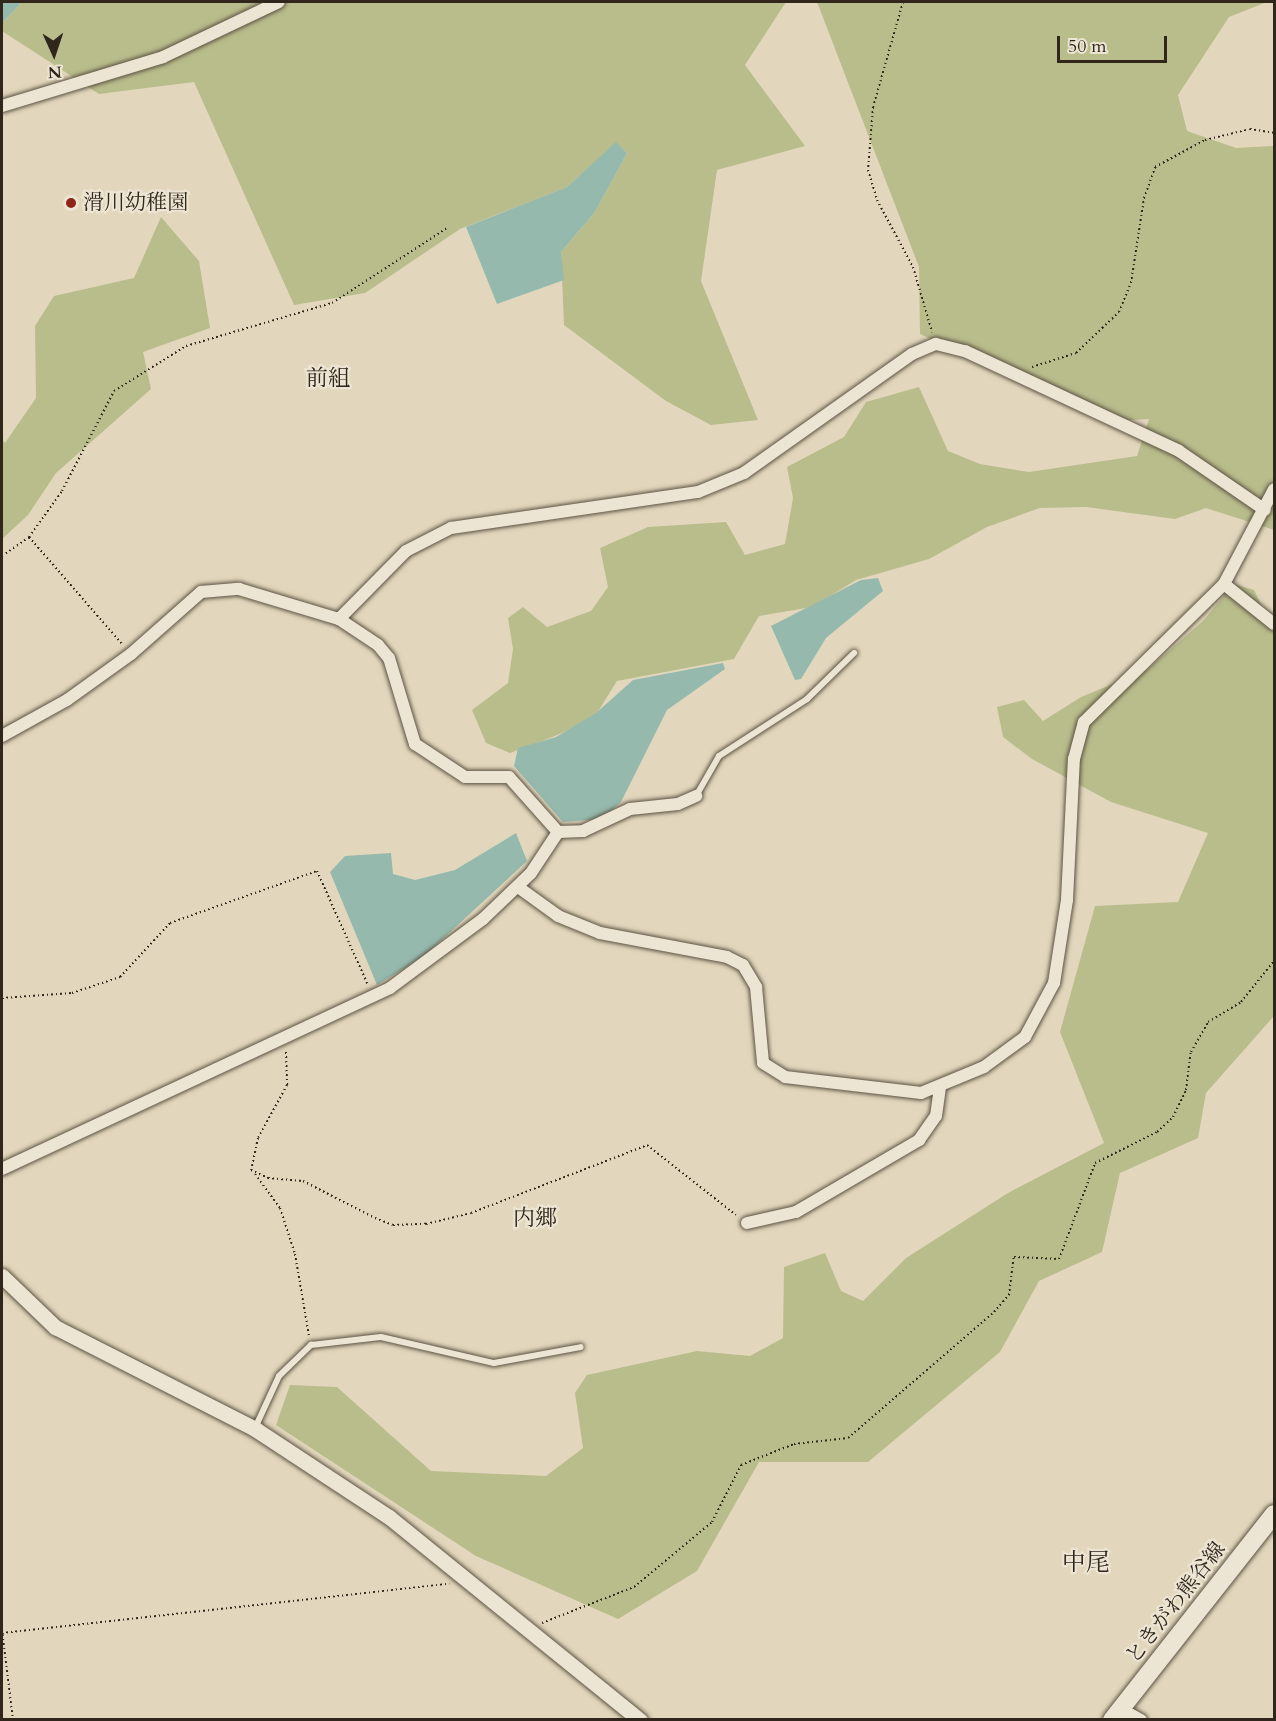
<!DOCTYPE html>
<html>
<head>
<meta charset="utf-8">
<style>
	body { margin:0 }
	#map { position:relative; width:1276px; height:1721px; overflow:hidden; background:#e2d7bc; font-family:Cardo,"Noto Serif JP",serif }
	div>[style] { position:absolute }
	.green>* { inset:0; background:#b9bd8c }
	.water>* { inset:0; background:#95baad }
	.path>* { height:2px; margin-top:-1px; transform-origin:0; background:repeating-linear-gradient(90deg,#30261b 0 1.5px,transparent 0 4.5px) }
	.roads { filter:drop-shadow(0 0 2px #5c5243) drop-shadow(0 0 2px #5c5243) }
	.service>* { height:6px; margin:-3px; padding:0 3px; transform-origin:3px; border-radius:3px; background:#ece5d3 }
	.minor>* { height:12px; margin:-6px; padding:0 6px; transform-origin:6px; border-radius:6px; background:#ece5d3 }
	.tertiary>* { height:15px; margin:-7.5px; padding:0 7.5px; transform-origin:7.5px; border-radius:7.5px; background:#ece5d3 }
	.secondary>* { height:18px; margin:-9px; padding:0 9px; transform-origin:9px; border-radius:9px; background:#ece5d3 }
	.dots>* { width:16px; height:16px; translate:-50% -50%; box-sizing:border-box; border:3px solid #ece5d3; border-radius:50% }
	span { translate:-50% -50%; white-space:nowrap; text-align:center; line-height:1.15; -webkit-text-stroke:4.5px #ece5d3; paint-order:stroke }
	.poi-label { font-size:21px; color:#30261b }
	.left { translate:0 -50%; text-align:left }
	.street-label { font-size:21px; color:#30261b }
	.neighbourhood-label { font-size:22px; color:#30261b }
	.quarter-label { font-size:24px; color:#30261b }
	.frame { position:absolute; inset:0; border:3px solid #30261b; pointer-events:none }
	.north { position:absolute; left:24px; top:24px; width:60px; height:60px; -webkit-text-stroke:4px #ece5d3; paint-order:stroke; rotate:177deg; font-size:16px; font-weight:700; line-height:24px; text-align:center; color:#30261b }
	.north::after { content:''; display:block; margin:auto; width:21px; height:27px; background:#30261b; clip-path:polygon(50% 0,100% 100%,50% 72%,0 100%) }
	.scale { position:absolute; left:1057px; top:36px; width:110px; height:27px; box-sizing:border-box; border:3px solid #30261b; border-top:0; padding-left:8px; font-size:18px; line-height:21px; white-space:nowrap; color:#30261b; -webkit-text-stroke:4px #ece5d3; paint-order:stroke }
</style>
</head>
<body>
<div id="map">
	<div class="green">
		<i style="clip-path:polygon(22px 2px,786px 2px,745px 65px,805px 146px,717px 170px,701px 281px,758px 420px,711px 425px,666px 401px,564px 325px,561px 252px,595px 212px,627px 153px,616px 143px,567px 187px,460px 229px,365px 293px,294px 305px,194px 82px,99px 94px,2px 31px,2px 23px)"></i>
		<i style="clip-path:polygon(817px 2px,1267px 2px,1229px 17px,1178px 95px,1187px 131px,1236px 148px,1274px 146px,1274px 530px,1206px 508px,1175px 519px,1086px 507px,1040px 508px,987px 527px,929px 559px,856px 580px,812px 607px,759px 616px,734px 659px,617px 681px,594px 718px,555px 736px,510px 753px,486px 743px,472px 710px,508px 683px,513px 649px,508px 618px,523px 607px,547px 627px,591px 611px,608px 587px,600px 548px,648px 527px,726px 522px,745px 555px,785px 544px,793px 498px,787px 467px,844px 437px,866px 402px,919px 387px,948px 451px,980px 464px,1029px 472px,1137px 456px,1149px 419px,1117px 421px,920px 334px,919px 267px)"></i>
		<i style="clip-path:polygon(161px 217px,199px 261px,210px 328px,143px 352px,151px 389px,56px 473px,28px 515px,2px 539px,2px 439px,5px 443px,36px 398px,35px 326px,54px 296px,134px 278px)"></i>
		<i style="clip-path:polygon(1234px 584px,1254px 590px,1274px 631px,1274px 1016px,1206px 1093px,1198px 1138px,1120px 1173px,1102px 1252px,1039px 1281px,1000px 1352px,868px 1462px,759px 1462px,697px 1571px,618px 1619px,476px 1556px,276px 1425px,290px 1385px,337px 1387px,431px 1471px,546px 1476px,583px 1448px,575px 1393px,587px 1375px,697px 1351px,750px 1356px,783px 1338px,784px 1267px,825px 1253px,841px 1291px,863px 1301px,906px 1258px,1008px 1193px,1104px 1143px,1060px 1032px,1095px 906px,1178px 902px,1208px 833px,1111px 802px,1032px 759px,1003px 737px,997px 707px,1024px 700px,1043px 721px,1081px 697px,1147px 670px,1203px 621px)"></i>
	</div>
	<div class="water">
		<i style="clip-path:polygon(2px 2px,22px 2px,2px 23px)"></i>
		<i style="clip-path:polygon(616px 142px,627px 153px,595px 212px,561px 252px,564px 280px,497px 304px,466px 227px,567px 187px)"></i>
		<i style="clip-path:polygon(878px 578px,883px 591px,826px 638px,801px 679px,795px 680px,771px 626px,861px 580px)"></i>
		<i style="clip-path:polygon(723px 663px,725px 669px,667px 710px,621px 802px,601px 819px,563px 822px,514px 766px,518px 748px,556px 737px,596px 713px,633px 680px)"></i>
		<i style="clip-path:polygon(516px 833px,527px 861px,423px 957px,377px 985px,330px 872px,345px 856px,391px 853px,393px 874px,415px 880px,455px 870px)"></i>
	</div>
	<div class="path">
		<i style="left:903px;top:2px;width:109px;rotate:105.9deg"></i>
		<i style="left:873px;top:107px;width:63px;rotate:94.5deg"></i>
		<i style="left:868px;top:170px;width:31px;rotate:73deg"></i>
		<i style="left:877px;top:200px;width:76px;rotate:61.8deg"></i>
		<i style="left:913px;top:267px;width:68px;rotate:73.7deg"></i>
		<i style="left:1032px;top:367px;width:46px;rotate:-17.7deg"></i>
		<i style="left:1076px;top:353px;width:59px;rotate:-43.6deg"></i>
		<i style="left:1119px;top:312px;width:31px;rotate:-68deg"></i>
		<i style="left:1131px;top:283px;width:86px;rotate:-81.3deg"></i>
		<i style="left:1144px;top:198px;width:33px;rotate:-70deg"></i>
		<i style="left:1155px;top:167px;width:57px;rotate:-28.4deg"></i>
		<i style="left:1205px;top:140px;width:46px;rotate:-13.7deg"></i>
		<i style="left:1250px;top:129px;width:24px;rotate:9deg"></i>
		<i style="left:29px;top:537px;width:57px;rotate:-54.3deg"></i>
		<i style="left:62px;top:491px;width:113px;rotate:-62.5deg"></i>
		<i style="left:114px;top:391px;width:85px;rotate:-32deg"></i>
		<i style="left:186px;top:346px;width:152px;rotate:-16.4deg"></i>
		<i style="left:332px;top:303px;width:137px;rotate:-33.1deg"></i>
		<i style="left:2px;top:556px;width:33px;rotate:-35deg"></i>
		<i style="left:29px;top:537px;width:143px;rotate:49deg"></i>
		<i style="left:2px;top:998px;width:70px;rotate:-4.1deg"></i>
		<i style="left:72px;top:993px;width:51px;rotate:-18.4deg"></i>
		<i style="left:120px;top:977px;width:74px;rotate:-47.2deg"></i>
		<i style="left:170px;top:923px;width:156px;rotate:-19.5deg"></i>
		<i style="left:317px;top:871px;width:125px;rotate:65.9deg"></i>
		<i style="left:286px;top:1052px;width:33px;rotate:88deg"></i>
		<i style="left:287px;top:1085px;width:60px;rotate:118.7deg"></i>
		<i style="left:258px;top:1138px;width:33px;rotate:102deg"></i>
		<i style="left:251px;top:1170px;width:19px;rotate:25deg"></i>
		<i style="left:268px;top:1178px;width:35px;rotate:5deg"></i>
		<i style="left:303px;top:1181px;width:81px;rotate:27.2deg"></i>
		<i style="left:375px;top:1218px;width:19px;rotate:21deg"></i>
		<i style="left:393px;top:1225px;width:33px;rotate:-2deg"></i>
		<i style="left:426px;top:1224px;width:46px;rotate:-13.7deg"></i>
		<i style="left:471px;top:1213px;width:189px;rotate:-21.1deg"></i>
		<i style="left:647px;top:1145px;width:113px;rotate:38.2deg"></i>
		<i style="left:255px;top:1174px;width:42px;rotate:53.7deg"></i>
		<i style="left:280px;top:1208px;width:48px;rotate:71.9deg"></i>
		<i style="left:295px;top:1254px;width:83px;rotate:80.3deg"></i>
		<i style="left:542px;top:1623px;width:99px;rotate:-21.4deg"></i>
		<i style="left:634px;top:1587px;width:102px;rotate:-39.8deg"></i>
		<i style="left:712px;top:1522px;width:64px;rotate:-63deg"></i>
		<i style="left:741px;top:1465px;width:57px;rotate:-21.6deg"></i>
		<i style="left:794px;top:1444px;width:54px;rotate:-6.3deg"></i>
		<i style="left:848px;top:1438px;width:193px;rotate:-40.8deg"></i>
		<i style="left:994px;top:1312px;width:23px;rotate:-49deg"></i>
		<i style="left:1009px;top:1295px;width:38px;rotate:-83deg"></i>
		<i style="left:1014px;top:1257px;width:45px;rotate:2.5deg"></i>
		<i style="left:1059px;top:1259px;width:103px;rotate:-69.4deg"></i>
		<i style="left:1095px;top:1163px;width:69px;rotate:-26.6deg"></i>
		<i style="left:1157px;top:1132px;width:22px;rotate:-43deg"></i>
		<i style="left:1173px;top:1117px;width:30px;rotate:-64deg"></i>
		<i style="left:1186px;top:1090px;width:38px;rotate:-83deg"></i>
		<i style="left:1191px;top:1052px;width:34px;rotate:-60deg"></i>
		<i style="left:1208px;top:1022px;width:39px;rotate:-31deg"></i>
		<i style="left:1241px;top:1002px;width:53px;rotate:-51.2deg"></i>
		<i style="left:2px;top:1630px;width:91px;rotate:83deg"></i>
		<i style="left:2px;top:1633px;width:450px;rotate:-6.3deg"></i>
	</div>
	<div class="roads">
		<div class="service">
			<i style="left:696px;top:796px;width:46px;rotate:-60.1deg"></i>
			<i style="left:719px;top:756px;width:105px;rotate:-32.9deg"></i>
			<i style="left:807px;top:699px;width:66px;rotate:-44.4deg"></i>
			<i style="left:255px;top:1428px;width:57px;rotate:-65.2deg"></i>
			<i style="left:279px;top:1376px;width:45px;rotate:-44.1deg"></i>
			<i style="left:311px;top:1345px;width:70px;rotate:-6.5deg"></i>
			<i style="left:381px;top:1337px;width:116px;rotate:13deg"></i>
			<i style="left:494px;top:1363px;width:88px;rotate:-10.4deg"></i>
		</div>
		<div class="minor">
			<i style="left:2px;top:106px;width:168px;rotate:-16.9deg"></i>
			<i style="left:163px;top:57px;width:128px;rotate:-25.4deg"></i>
			<i style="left:1224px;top:584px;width:64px;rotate:38.7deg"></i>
			<i style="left:339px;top:619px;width:95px;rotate:-45.4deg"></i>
			<i style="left:406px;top:551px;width:51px;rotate:-27.1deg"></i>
			<i style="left:451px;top:528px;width:250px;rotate:-8.3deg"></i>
			<i style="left:698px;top:492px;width:50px;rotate:-22.4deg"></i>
			<i style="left:744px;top:473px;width:206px;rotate:-35.3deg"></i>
			<i style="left:912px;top:354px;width:26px;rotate:-23deg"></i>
			<i style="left:936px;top:344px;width:30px;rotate:14deg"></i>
			<i style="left:965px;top:351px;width:236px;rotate:25deg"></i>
			<i style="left:1179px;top:451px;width:104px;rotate:34.5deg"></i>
			<i style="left:2px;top:736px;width:74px;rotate:-29deg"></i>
			<i style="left:67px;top:700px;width:79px;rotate:-35.7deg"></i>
			<i style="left:131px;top:654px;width:94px;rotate:-41.5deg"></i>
			<i style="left:201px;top:592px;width:38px;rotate:-5deg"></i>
			<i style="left:239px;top:589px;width:104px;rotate:16.7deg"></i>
			<i style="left:339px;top:619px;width:47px;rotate:33.7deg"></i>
			<i style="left:378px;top:645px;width:17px;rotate:50deg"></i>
			<i style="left:389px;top:658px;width:90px;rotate:73.2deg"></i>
			<i style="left:415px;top:744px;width:60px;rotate:33.4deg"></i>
			<i style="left:465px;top:777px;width:44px"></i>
			<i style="left:509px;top:777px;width:74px;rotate:48.3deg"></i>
			<i style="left:558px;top:832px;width:25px;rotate:-2deg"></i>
			<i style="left:583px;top:831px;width:52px;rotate:-25.1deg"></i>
			<i style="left:630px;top:809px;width:48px;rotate:-5.9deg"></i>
			<i style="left:678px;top:804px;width:20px;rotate:-24deg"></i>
			<i style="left:518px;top:887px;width:49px;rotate:35.9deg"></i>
			<i style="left:558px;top:916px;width:45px;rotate:22deg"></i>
			<i style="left:600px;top:933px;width:129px;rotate:10.7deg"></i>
			<i style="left:727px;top:957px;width:18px;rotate:27deg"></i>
			<i style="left:743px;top:965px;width:26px;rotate:59deg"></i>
			<i style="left:756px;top:987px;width:76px;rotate:84.7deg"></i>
			<i style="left:763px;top:1063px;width:26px;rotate:32deg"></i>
			<i style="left:785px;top:1077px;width:137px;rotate:6.7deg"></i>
			<i style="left:921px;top:1093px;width:68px;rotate:-22.4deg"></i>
			<i style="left:984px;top:1067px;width:51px;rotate:-36.2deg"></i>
			<i style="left:1025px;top:1037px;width:61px;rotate:-61.8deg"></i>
			<i style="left:1054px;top:983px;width:84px;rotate:-81.1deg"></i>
			<i style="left:1067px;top:900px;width:141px;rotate:-87.2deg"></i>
			<i style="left:1074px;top:759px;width:38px;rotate:-75deg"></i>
			<i style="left:1084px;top:722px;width:197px;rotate:-44.6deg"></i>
			<i style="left:1224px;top:584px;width:107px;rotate:-62.2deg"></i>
			<i style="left:2px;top:1169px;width:428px;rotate:-25deg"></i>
			<i style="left:390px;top:988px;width:116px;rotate:-36.6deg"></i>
			<i style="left:483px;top:919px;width:66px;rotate:-43.8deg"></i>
			<i style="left:531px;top:873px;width:49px;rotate:-56.6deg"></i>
			<i style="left:747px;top:1223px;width:50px;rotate:-12.7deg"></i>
			<i style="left:796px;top:1212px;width:143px;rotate:-30.3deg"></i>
			<i style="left:919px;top:1140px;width:29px;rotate:-55deg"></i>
			<i style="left:936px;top:1116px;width:29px;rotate:-82deg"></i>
			<i style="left:1121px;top:1709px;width:23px;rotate:29deg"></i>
		</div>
		<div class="tertiary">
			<i style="left:2px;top:1276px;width:74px;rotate:43.9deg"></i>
			<i style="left:55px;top:1327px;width:225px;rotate:27deg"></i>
			<i style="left:255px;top:1429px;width:160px;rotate:33.3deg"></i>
			<i style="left:389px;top:1517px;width:323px;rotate:39deg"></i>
		</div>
		<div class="secondary">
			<i style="left:1112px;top:1720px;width:262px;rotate:-51.8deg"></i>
		</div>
	</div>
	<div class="dots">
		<i style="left:71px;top:203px;background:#8f2418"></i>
	</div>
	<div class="poi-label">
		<span class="left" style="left:83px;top:203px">滑川幼稚園</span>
	</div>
	<div class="street-label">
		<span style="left:1176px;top:1603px;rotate:-52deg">ときがわ熊谷線</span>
	</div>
	<div class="neighbourhood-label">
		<span style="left:328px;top:379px">前組</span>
		<span style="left:535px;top:1219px">内郷</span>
	</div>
	<div class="quarter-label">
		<span style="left:1086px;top:1563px">中尾</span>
	</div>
	<div class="frame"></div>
	<div class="north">N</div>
	<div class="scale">50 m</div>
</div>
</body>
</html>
